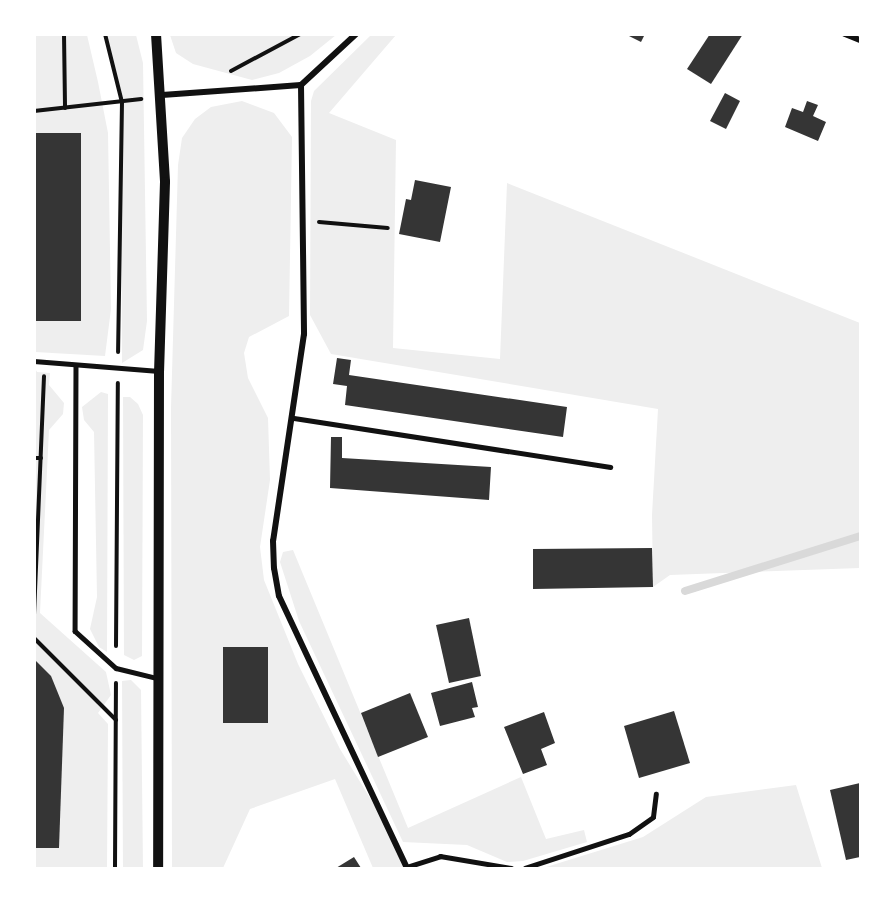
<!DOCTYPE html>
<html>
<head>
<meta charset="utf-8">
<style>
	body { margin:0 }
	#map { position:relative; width:895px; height:903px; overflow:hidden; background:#fff; font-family:Ubuntu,sans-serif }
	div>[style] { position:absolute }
	.green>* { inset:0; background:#eee }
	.stream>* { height:8px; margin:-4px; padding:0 4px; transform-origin:4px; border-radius:4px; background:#d9d9d9 }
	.building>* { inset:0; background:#353535 }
	.path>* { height:4px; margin:-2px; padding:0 2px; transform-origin:2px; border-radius:2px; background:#111 }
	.service>* { height:4.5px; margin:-2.25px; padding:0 2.25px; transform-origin:2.25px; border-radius:2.25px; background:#111 }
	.minor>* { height:6px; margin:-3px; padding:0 3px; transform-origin:3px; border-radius:3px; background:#111 }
	.tertiary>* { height:10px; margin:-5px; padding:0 5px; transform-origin:5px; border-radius:5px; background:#111 }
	span { translate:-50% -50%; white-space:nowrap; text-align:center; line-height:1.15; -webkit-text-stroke:6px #fff; paint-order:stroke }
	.frame { position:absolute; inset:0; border:36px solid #fff; pointer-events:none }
</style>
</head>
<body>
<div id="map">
	<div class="green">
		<i style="clip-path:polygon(35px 35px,87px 35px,98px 82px,108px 133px,111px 309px,105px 356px,35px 352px,34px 321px,81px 320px,81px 134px,35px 133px)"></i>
		<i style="clip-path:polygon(105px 35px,136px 35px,143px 63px,147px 321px,143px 350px,122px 363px,121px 101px)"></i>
		<i style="clip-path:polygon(170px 35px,336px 35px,310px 56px,279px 73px,252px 80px,193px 64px,176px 53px)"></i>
		<i style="clip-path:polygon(371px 35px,396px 35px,329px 113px,396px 140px,393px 348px,500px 359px,507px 183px,860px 323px,860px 568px,670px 575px,653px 587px,652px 515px,658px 409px,331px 354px,310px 315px,311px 101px,314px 91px)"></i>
		<i style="clip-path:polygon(242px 101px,274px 113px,292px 137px,289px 316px,249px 337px,244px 353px,248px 378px,268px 418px,270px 480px,260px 547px,264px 580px,298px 664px,340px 749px,381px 816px,404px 868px,373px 868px,335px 779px,250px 809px,223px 868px,172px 868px,171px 408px,178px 165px,182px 138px,195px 119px,211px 107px)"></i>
		<i style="clip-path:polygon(34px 366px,37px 372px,50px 373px,49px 385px,64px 403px,63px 414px,49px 430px,40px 613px,106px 672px,111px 695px,98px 713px,108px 724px,107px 868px,35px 868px)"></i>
		<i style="clip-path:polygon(101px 392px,108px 394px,107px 652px,99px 647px,90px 629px,97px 597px,94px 432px,84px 420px,82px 407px)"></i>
		<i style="clip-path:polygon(123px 397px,130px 397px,138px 404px,143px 415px,142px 656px,134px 660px,124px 655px)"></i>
		<i style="clip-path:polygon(293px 550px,408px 828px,521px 777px,546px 839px,584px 830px,587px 842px,523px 861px,507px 862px,467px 845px,403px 842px,299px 621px,280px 562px,283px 552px)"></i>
		<i style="clip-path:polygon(131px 680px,141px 690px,143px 868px,123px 868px,122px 681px)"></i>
		<i style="clip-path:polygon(796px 785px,822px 868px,543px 868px,643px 837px,706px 797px)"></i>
	</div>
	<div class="stream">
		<i style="left:685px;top:591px;width:183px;rotate:-17.4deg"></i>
	</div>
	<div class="building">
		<i style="clip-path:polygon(625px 34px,645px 34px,641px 42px)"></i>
		<i style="clip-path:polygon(710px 34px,743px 34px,711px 84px,687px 69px)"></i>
		<i style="clip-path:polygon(725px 93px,740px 101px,726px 129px,710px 121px)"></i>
		<i style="clip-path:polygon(807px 101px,818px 105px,813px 116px,826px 122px,818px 141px,785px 127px,792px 108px,803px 112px)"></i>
		<i style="clip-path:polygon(34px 133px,81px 133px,81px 321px,34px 321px)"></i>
		<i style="clip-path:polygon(415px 180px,451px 187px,440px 242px,399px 234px,406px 199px,411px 200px)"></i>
		<i style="clip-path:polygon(337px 358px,351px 360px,349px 375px,567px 407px,563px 437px,345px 405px,347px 386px,333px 384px)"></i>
		<i style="clip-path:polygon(331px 437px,342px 437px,342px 458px,491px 467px,489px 500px,330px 488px)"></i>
		<i style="clip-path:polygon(652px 548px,653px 587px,533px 589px,533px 549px)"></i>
		<i style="clip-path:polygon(469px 618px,481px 676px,449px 683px,436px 625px)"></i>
		<i style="clip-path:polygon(223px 647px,268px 647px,268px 723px,223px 723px)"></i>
		<i style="clip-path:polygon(34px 659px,51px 676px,64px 708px,59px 848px,34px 848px)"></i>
		<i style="clip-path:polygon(472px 682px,478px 707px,472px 708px,475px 717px,440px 726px,431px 693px)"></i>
		<i style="clip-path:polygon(410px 693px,428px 737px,378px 757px,361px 713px)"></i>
		<i style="clip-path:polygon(674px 711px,690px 763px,639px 778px,624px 726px)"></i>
		<i style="clip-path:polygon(544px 712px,555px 743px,541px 749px,547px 765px,523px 774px,504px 727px)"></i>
		<i style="clip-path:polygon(860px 783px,860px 857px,846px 860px,830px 790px)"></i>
		<i style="clip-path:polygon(354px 857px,361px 868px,336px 868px)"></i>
	</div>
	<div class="path">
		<i style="left:64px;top:34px;width:74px;rotate:89.2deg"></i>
		<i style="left:105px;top:34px;width:70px;rotate:76deg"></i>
		<i style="left:122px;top:102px;width:250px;rotate:90.9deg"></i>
		<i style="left:231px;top:71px;width:78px;rotate:-28.2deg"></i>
		<i style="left:34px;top:111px;width:108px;rotate:-6.4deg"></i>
		<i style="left:319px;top:222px;width:69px;rotate:5deg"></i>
		<i style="left:34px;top:458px;width:7px"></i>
		<i style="left:34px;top:615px;width:239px;rotate:-87.6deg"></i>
		<i style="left:34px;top:638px;width:116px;rotate:45deg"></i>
		<i style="left:116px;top:646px;width:263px;rotate:-89.6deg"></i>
		<i style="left:115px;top:868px;width:185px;rotate:-89.7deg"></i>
	</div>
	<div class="service">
		<i style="left:34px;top:361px;width:125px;rotate:4.6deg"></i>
		<i style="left:76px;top:365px;width:266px;rotate:90.2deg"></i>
		<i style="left:75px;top:631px;width:55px;rotate:42.1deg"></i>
		<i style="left:116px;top:668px;width:42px;rotate:13.7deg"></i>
		<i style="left:294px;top:418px;width:320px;rotate:8.8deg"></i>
		<i style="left:407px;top:867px;width:35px;rotate:-18deg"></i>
		<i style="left:440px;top:856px;width:72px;rotate:9.6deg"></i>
		<i style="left:525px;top:868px;width:109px;rotate:-18.1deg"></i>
		<i style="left:629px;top:834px;width:29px;rotate:-35deg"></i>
		<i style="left:653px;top:817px;width:23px;rotate:-83deg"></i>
	</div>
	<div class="minor">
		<i style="left:845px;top:34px;width:16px;rotate:22deg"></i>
		<i style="left:301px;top:85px;width:249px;rotate:89.3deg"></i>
		<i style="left:304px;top:334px;width:209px;rotate:98.5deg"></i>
		<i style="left:273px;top:541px;width:27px;rotate:88deg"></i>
		<i style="left:274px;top:568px;width:28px;rotate:80deg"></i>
		<i style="left:279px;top:596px;width:301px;rotate:64.8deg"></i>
		<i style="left:162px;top:95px;width:139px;rotate:-4.1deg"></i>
		<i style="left:301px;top:85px;width:75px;rotate:-42.8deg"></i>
	</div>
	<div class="tertiary">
		<i style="left:156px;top:34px;width:148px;rotate:86.5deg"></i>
		<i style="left:165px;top:182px;width:189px;rotate:91.8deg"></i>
		<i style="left:159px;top:371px;width:497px;rotate:90.1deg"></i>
	</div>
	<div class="frame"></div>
</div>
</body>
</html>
